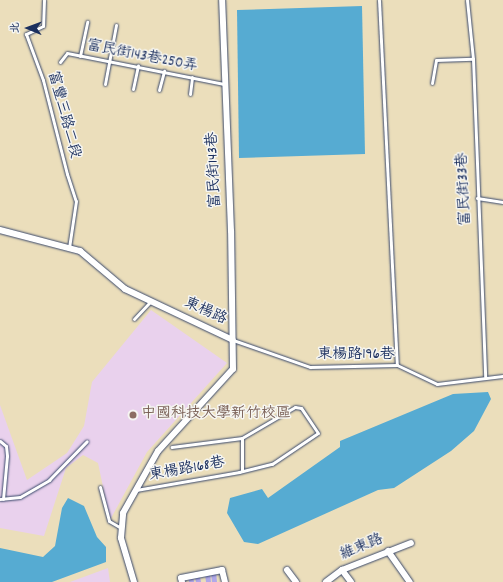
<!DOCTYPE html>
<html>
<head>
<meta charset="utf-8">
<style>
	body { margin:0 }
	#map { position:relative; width:503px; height:582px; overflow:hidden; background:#ebdebb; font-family:Dekko,"LXGW WenKai TC",sans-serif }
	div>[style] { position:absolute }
	.built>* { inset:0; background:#e9d1ed }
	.water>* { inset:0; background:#56abd2 }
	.building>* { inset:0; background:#b1a8e9 }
	.roads { filter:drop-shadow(0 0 1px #3a496c) drop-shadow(0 0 1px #3a496c) }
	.service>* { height:3px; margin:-1.5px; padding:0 1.5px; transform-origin:1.5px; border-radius:1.5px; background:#fff }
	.minor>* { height:6px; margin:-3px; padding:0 3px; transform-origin:3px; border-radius:3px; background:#fff }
	.dots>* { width:11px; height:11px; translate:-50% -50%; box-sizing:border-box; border:2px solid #f6f6f2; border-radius:50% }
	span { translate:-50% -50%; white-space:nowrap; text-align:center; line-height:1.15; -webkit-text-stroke:3px #f6f6f2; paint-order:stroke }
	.street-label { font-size:15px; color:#1b2f5e }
	.education-label { font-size:15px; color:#785e54 }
	.left { translate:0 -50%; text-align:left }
	.north { position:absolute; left:8px; top:8px; width:40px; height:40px; -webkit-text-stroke:3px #f6f6f2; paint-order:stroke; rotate:271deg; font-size:11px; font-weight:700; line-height:16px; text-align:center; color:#1b2f5e }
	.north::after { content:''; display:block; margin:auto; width:14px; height:18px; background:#1b2f5e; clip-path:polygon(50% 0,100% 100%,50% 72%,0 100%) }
</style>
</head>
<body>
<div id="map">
	<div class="built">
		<i style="clip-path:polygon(151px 310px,227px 363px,147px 452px,110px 520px,98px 463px,83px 455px,66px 468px,44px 536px,0 528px,0 405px,27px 480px,67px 453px,84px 426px,92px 382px)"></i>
		<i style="clip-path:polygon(108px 568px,110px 582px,70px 582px)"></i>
	</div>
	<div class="water">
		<i style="clip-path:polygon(362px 6px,365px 154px,239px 158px,237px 10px)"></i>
		<i style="clip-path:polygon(488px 392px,491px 399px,474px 431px,451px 451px,394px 488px,378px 490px,258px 544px,244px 542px,227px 513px,230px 498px,262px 489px,268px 498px,340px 447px,340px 441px,453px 394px)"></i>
		<i style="clip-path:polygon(68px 498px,84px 506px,97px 537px,106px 547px,106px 562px,52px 582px,0 582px,0 548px,43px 557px,55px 546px,62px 508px)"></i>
	</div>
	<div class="building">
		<i style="clip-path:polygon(199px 572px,201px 582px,196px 582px,194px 573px)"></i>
		<i style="clip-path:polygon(216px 572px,217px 582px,212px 582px,211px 573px)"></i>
		<i style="clip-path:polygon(210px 573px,211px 582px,206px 582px,205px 574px)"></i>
		<i style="clip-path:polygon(193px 575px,194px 582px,189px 582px,188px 576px)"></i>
	</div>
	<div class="roads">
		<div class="service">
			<i style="left:44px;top:0;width:26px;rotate:92deg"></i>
			<i style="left:43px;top:26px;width:19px;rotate:155deg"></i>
			<i style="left:26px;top:34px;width:49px;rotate:69.7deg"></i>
			<i style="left:43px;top:80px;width:97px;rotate:75.7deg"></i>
			<i style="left:67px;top:174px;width:28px;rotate:72deg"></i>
			<i style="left:76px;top:201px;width:48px;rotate:98.5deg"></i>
			<i style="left:379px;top:0;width:365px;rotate:87.2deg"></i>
			<i style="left:467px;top:0;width:59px;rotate:84.2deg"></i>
			<i style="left:473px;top:59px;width:318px;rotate:87.8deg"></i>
			<i style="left:80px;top:56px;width:35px;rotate:-78deg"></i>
			<i style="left:60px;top:62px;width:11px;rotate:-52deg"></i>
			<i style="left:67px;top:53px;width:160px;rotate:11.2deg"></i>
			<i style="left:432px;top:83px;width:23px;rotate:-80deg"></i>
			<i style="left:436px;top:60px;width:37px;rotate:-2deg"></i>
			<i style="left:105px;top:84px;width:60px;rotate:-79.4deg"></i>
			<i style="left:133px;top:89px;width:24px;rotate:-78deg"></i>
			<i style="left:159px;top:90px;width:20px;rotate:-75deg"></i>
			<i style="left:190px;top:94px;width:17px;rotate:-83deg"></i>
			<i style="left:477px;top:198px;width:26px;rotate:9deg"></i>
			<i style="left:134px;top:319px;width:23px;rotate:-47deg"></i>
			<i style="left:233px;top:340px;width:82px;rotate:19.3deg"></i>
			<i style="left:310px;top:367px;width:87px;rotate:-1.3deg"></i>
			<i style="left:397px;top:365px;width:44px;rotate:25.4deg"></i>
			<i style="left:437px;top:384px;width:66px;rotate:-6.9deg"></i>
			<i style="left:242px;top:438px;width:33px;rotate:90deg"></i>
			<i style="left:0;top:441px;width:8px;rotate:40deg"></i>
			<i style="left:6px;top:446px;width:10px;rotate:84deg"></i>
			<i style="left:7px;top:456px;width:43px;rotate:95.3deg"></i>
			<i style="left:100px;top:487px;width:35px;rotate:75deg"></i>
			<i style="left:109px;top:521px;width:14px;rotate:30deg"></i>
			<i style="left:136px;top:490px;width:105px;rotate:-9.9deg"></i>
			<i style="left:239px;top:472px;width:34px;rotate:-14deg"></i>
			<i style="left:272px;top:464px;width:55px;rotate:-34deg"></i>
			<i style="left:318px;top:433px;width:30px;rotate:-124deg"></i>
			<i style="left:301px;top:408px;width:6px;rotate:-171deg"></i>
			<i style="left:295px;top:407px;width:61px;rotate:149.7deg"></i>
			<i style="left:242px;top:438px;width:71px;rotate:172.7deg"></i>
			<i style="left:0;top:499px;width:20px;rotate:-6deg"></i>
			<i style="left:20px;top:497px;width:34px;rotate:-30deg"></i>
			<i style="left:49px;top:480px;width:54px;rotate:-45.7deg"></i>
		</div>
		<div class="minor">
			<i style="left:0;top:230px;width:83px;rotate:14.7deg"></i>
			<i style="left:80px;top:251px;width:59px;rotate:40.2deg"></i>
			<i style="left:125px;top:289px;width:119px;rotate:25.3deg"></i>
			<i style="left:388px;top:551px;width:38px;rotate:55deg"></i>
			<i style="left:287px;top:570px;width:15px;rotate:53deg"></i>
			<i style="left:342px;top:570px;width:15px;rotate:53deg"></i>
			<i style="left:134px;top:582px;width:46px;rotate:-106.5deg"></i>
			<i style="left:121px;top:538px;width:25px;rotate:-85deg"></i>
			<i style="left:123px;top:513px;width:71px;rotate:-60.6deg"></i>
			<i style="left:158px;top:451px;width:111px;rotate:-47.6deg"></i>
			<i style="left:233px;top:369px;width:138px;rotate:-90.8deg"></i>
			<i style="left:231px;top:231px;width:231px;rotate:-92.2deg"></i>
			<i style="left:182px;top:582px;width:4px;rotate:-104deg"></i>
			<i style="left:181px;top:578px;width:42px;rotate:-11deg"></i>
			<i style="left:222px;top:570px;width:12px;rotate:76deg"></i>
			<i style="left:326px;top:582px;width:20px;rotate:-37deg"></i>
			<i style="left:342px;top:570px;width:74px;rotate:-21.4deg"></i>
		</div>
	</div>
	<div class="dots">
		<i style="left:133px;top:415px;background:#8d6e63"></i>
	</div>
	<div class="street-label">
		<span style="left:142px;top:57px;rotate:11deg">富民街143巷250弄</span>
		<span style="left:63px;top:115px;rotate:75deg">富豐三路二段</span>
		<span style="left:215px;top:170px;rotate:-93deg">富民街143巷</span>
		<span style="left:465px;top:189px;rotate:-93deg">富民街33巷</span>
		<span style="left:205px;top:312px;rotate:24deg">東楊路</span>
		<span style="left:356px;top:356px">東楊路196巷</span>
		<span style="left:187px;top:470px;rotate:-10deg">東楊路168巷</span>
		<span style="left:362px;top:548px;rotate:-23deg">維東路</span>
	</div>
	<div class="education-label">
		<span class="left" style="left:141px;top:415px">中國科技大學新竹校區</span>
	</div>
	<div class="north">北</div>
</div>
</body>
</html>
